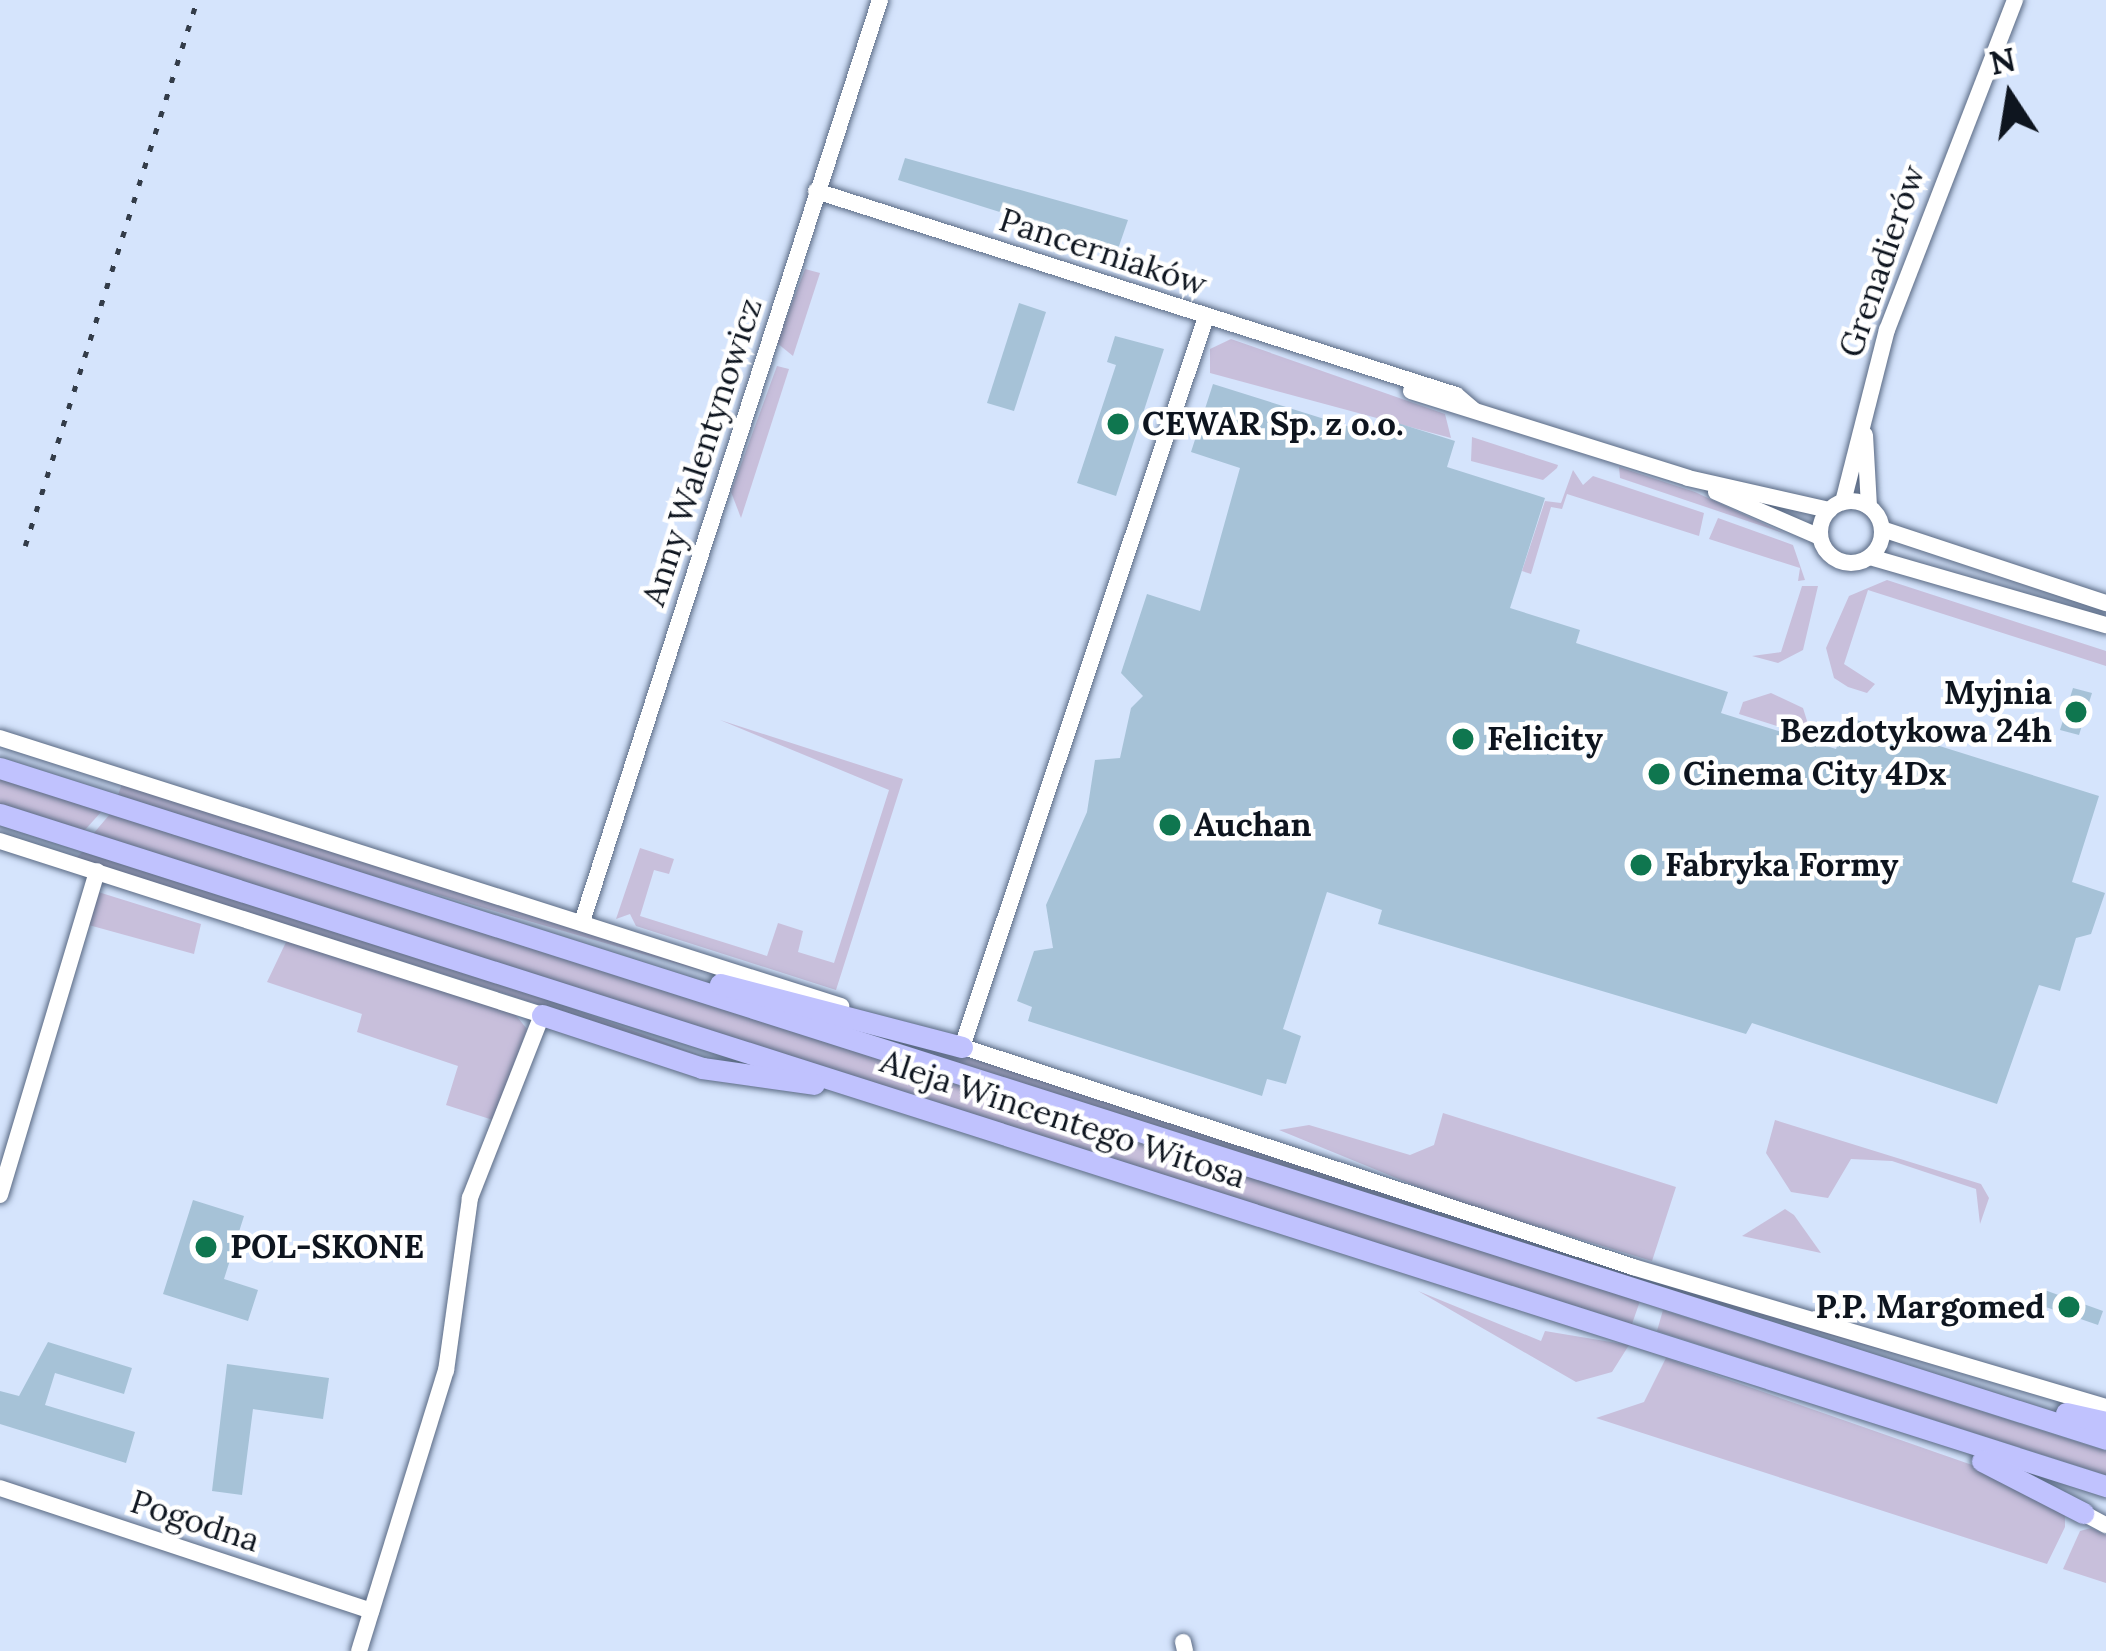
<!DOCTYPE html>
<html>
<head>
<meta charset="utf-8">
<style>
	body { margin:0 }
	#map { position:relative; width:2106px; height:1651px; overflow:hidden; background:#d5e4fc; font-family:Lora,serif }
	div>[style] { position:absolute }
	.green>* { inset:0; background:#c8bfdb }
	.building>* { inset:0; background:#a6c2d7 }
	.roads { filter:drop-shadow(0 0 3px #596983) drop-shadow(0 0 3px #596983) }
	.minor>* { height:16px; margin:-8px; padding:0 8px; transform-origin:8px; border-radius:8px; background:#fff }
	.minor>.ring { margin:-8px; padding:0; box-sizing:content-box; background:none; border:16px solid #fff; border-radius:50% }
	.major>* { height:21px; margin:-10.5px; padding:0 10.5px; transform-origin:10.5px; border-radius:10.5px; background:#c0c2fe }
	.rail>* { height:4.5px; margin-top:-2.25px; transform-origin:0; background:repeating-linear-gradient(90deg,#333c49 0 6px,transparent 0 18px) }
	.dots>* { width:33px; height:33px; translate:-50% -50%; box-sizing:border-box; border:6px solid #fff; border-radius:50% }
	span { translate:-50% -50%; white-space:nowrap; text-align:center; line-height:1.15; -webkit-text-stroke:9px #fff; paint-order:stroke }
	.street-label { font-size:33px; color:#0e151f }
	.poi-label { font-size:33px; color:#0e151f; font-weight:700 }
	.left { translate:0 -50%; text-align:left }
	.right { translate:-100% -50%; text-align:right }
	.north { position:absolute; left:1950px; top:36px; width:120px; height:120px; -webkit-text-stroke:9px #fff; paint-order:stroke; rotate:348deg; font-size:33px; font-weight:700; line-height:48px; text-align:center; color:#0e151f }
	.north::after { content:''; display:block; margin:auto; width:42px; height:54px; background:#0e151f; clip-path:polygon(50% 0,100% 100%,50% 72%,0 100%) }
</style>
</head>
<body>
<div id="map">
	<div class="green">
		<i style="clip-path:polygon(805px 269px,820px 273px,793px 356px,777px 343px)"></i>
		<i style="clip-path:polygon(1231px 339px,1445px 414px,1451px 438px,1210px 373px,1210px 349px)"></i>
		<i style="clip-path:polygon(777px 366px,789px 369px,741px 518px,731px 492px)"></i>
		<i style="clip-path:polygon(1472px 437px,1558px 465px,1557px 468px,1543px 480px,1471px 461px)"></i>
		<i style="clip-path:polygon(1619px 467px,1695px 492px,1786px 534px,1620px 478px)"></i>
		<i style="clip-path:polygon(1573px 470px,1583px 485px,1593px 476px,1704px 513px,1699px 536px,1567px 494px,1562px 509px,1551px 507px,1531px 574px,1522px 571px,1545px 501px,1561px 503px)"></i>
		<i style="clip-path:polygon(1718px 518px,1793px 545px,1805px 580px,1798px 581px,1800px 568px,1709px 539px)"></i>
		<i style="clip-path:polygon(1887px 580px,2106px 651px,2106px 666px,1868px 590px,1844px 664px,1875px 684px,1867px 693px,1848px 687px,1834px 678px,1826px 648px,1849px 596px)"></i>
		<i style="clip-path:polygon(1802px 586px,1818px 586px,1803px 650px,1778px 663px,1752px 656px,1781px 652px)"></i>
		<i style="clip-path:polygon(1771px 693px,1803px 708px,1812px 737px,1739px 714px,1743px 702px)"></i>
		<i style="clip-path:polygon(720px 720px,903px 779px,836px 990px,636px 926px,630px 914px,616px 919px,640px 848px,674px 859px,669px 874px,654px 870px,640px 916px,767px 956px,778px 923px,803px 931px,798px 952px,834px 963px,889px 790px)"></i>
		<i style="clip-path:polygon(0 778px,102px 811px,84px 831px,0 804px)"></i>
		<i style="clip-path:polygon(122px 784px,577px 928px,761px 988px,356px 871px,118px 795px)"></i>
		<i style="clip-path:polygon(110px 814px,617px 976px,1640px 1301px,1632px 1324px,93px 834px)"></i>
		<i style="clip-path:polygon(83px 851px,516px 988px,705px 1057px,76px 858px)"></i>
		<i style="clip-path:polygon(95px 891px,201px 924px,194px 954px,85px 924px)"></i>
		<i style="clip-path:polygon(287px 940px,514px 1013px,527px 1029px,493px 1120px,446px 1105px,458px 1066px,357px 1032px,362px 1014px,267px 982px)"></i>
		<i style="clip-path:polygon(758px 1000px,887px 1032px,2106px 1413px,1574px 1263px)"></i>
		<i style="clip-path:polygon(1443px 1113px,1676px 1187px,1652px 1261px,1450px 1200px,1279px 1130px,1309px 1125px,1410px 1155px,1434px 1145px)"></i>
		<i style="clip-path:polygon(1775px 1120px,1981px 1184px,1989px 1198px,1980px 1224px,1976px 1189px,1892px 1161px,1851px 1159px,1828px 1198px,1791px 1192px,1766px 1153px)"></i>
		<i style="clip-path:polygon(1785px 1209px,1794px 1215px,1821px 1253px,1742px 1236px)"></i>
		<i style="clip-path:polygon(1418px 1291px,1541px 1341px,1545px 1331px,1629px 1345px,1612px 1372px,1576px 1382px)"></i>
		<i style="clip-path:polygon(1663px 1310px,2106px 1451px,2106px 1475px,1657px 1331px)"></i>
		<i style="clip-path:polygon(1666px 1358px,1998px 1474px,2065px 1514px,2065px 1527px,2047px 1564px,1596px 1418px,1644px 1402px)"></i>
		<i style="clip-path:polygon(2091px 1528px,2106px 1535px,2106px 1583px,2063px 1569px,2080px 1531px)"></i>
	</div>
	<div class="building">
		<i style="clip-path:polygon(905px 158px,1128px 220px,1118px 249px,898px 180px)"></i>
		<i style="clip-path:polygon(1019px 303px,1046px 312px,1014px 411px,987px 403px)"></i>
		<i style="clip-path:polygon(1115px 336px,1164px 349px,1116px 496px,1077px 483px,1116px 365px,1107px 362px)"></i>
		<i style="clip-path:polygon(1213px 384px,1382px 437px,1388px 420px,1455px 441px,1447px 467px,1545px 498px,1510px 608px,1580px 630px,1576px 643px,1728px 692px,1721px 713px,1836px 749px,1847px 717px,2099px 796px,2072px 882px,2105px 893px,2091px 934px,2076px 938px,2060px 991px,2039px 985px,1997px 1104px,1752px 1023px,1746px 1034px,1378px 924px,1382px 910px,1327px 892px,1283px 1029px,1301px 1036px,1286px 1084px,1267px 1079px,1262px 1096px,1028px 1021px,1032px 1007px,1017px 1001px,1034px 951px,1053px 948px,1046px 905px,1087px 812px,1095px 760px,1120px 758px,1131px 708px,1143px 696px,1121px 673px,1147px 594px,1200px 611px,1240px 468px,1191px 452px)"></i>
		<i style="clip-path:polygon(2073px 688px,2092px 693px,2079px 735px,2060px 730px)"></i>
		<i style="clip-path:polygon(193px 1200px,244px 1216px,224px 1279px,258px 1290px,248px 1321px,163px 1294px)"></i>
		<i style="clip-path:polygon(2039px 1288px,2103px 1311px,2098px 1325px,2034px 1303px)"></i>
		<i style="clip-path:polygon(48px 1342px,132px 1368px,124px 1394px,55px 1373px,45px 1405px,135px 1432px,126px 1463px,0 1424px,0 1391px,19px 1396px)"></i>
		<i style="clip-path:polygon(227px 1364px,329px 1378px,323px 1419px,253px 1409px,242px 1495px,212px 1491px)"></i>
	</div>
	<div class="roads">
		<div class="minor">
			<i style="left:816px;top:191px;width:672px;rotate:17.68deg"></i>
			<i style="left:1456px;top:395px;width:23px;rotate:40deg"></i>
			<i style="left:1411px;top:391px;width:290px;rotate:17.4deg"></i>
			<i style="left:1688px;top:478px;width:145px;rotate:12.8deg"></i>
			<i style="left:1865px;top:435px;width:72px;rotate:86.8deg"></i>
			<i style="left:1716px;top:492px;width:113px;rotate:23.4deg"></i>
			<i class="ring" style="left:1820px;top:501px;width:46px;height:46px"></i>
			<i style="left:1843px;top:502px;width:178px;rotate:-75.7deg"></i>
			<i style="left:1887px;top:330px;width:354px;rotate:-68.8deg"></i>
			<i style="left:1882px;top:529px;width:236px;rotate:18.3deg"></i>
			<i style="left:1870px;top:557px;width:246px;rotate:16.1deg"></i>
			<i style="left:0;top:738px;width:883px;rotate:17.68deg"></i>
			<i style="left:0;top:841px;width:569px;rotate:17.8deg"></i>
			<i style="left:542px;top:1015px;width:197px;rotate:111.5deg"></i>
			<i style="left:470px;top:1198px;width:174px;rotate:97.9deg"></i>
			<i style="left:446px;top:1370px;width:294px;rotate:107.2deg"></i>
			<i style="left:582px;top:922px;width:969px;rotate:-72.09deg"></i>
			<i style="left:951px;top:1043px;width:718px;rotate:18.18deg"></i>
			<i style="left:1633px;top:1267px;width:493px;rotate:16.5deg"></i>
			<i style="left:962px;top:1047px;width:770px;rotate:-71.52deg"></i>
			<i style="left:0;top:1195px;width:338px;rotate:-73.3deg"></i>
			<i style="left:0;top:1488px;width:391px;rotate:18.3deg"></i>
			<i style="left:2083px;top:1513px;width:26px;rotate:28deg"></i>
			<i style="left:1183px;top:1642px;width:9px;rotate:77deg"></i>
		</div>
		<div class="major">
			<i style="left:0;top:768px;width:2210px;rotate:17.67deg"></i>
			<i style="left:0;top:814px;width:2211px;rotate:17.7deg"></i>
			<i style="left:720px;top:984px;width:250px;rotate:14.6deg"></i>
			<i style="left:542px;top:1015px;width:169px;rotate:18.3deg"></i>
			<i style="left:702px;top:1068px;width:113px;rotate:8.1deg"></i>
			<i style="left:2066px;top:1413px;width:41px;rotate:12.7deg"></i>
			<i style="left:1982px;top:1461px;width:114px;rotate:27.2deg"></i>
		</div>
	</div>
	<div class="rail">
		<i style="left:25px;top:546px;width:572px;rotate:-72.51deg"></i>
	</div>
	<div class="dots">
		<i style="left:1118px;top:424px;background:#0f764f"></i>
		<i style="left:2076px;top:712px;background:#0f764f"></i>
		<i style="left:1463px;top:739px;background:#0f764f"></i>
		<i style="left:1659px;top:774px;background:#0f764f"></i>
		<i style="left:1170px;top:825px;background:#0f764f"></i>
		<i style="left:1641px;top:865px;background:#0f764f"></i>
		<i style="left:206px;top:1247px;background:#0f764f"></i>
		<i style="left:2069px;top:1307px;background:#0f764f"></i>
	</div>
	<div class="street-label">
		<span style="left:1103px;top:252px;rotate:18deg">Pancerniaków</span>
		<span style="left:1882px;top:261px;rotate:-71deg">Grenadierów</span>
		<span style="left:702px;top:452px;rotate:-72deg">Anny Walentynowicz</span>
		<span style="left:1063px;top:1119px;rotate:18deg">Aleja Wincentego Witosa</span>
		<span style="left:195px;top:1521px;rotate:18deg">Pogodna</span>
	</div>
	<div class="poi-label">
		<span class="left" style="left:1142px;top:424px">CEWAR Sp. z o.o.</span>
		<span class="right" style="left:2052px;top:712px">Myjnia<br>Bezdotykowa 24h</span>
		<span class="left" style="left:1487px;top:739px">Felicity</span>
		<span class="left" style="left:1683px;top:774px">Cinema City 4Dx</span>
		<span class="left" style="left:1194px;top:825px">Auchan</span>
		<span class="left" style="left:1665px;top:865px">Fabryka Formy</span>
		<span class="left" style="left:230px;top:1247px">POL-SKONE</span>
		<span class="right" style="left:2045px;top:1307px">P.P. Margomed</span>
	</div>
	<div class="north">N</div>
</div>
</body>
</html>
